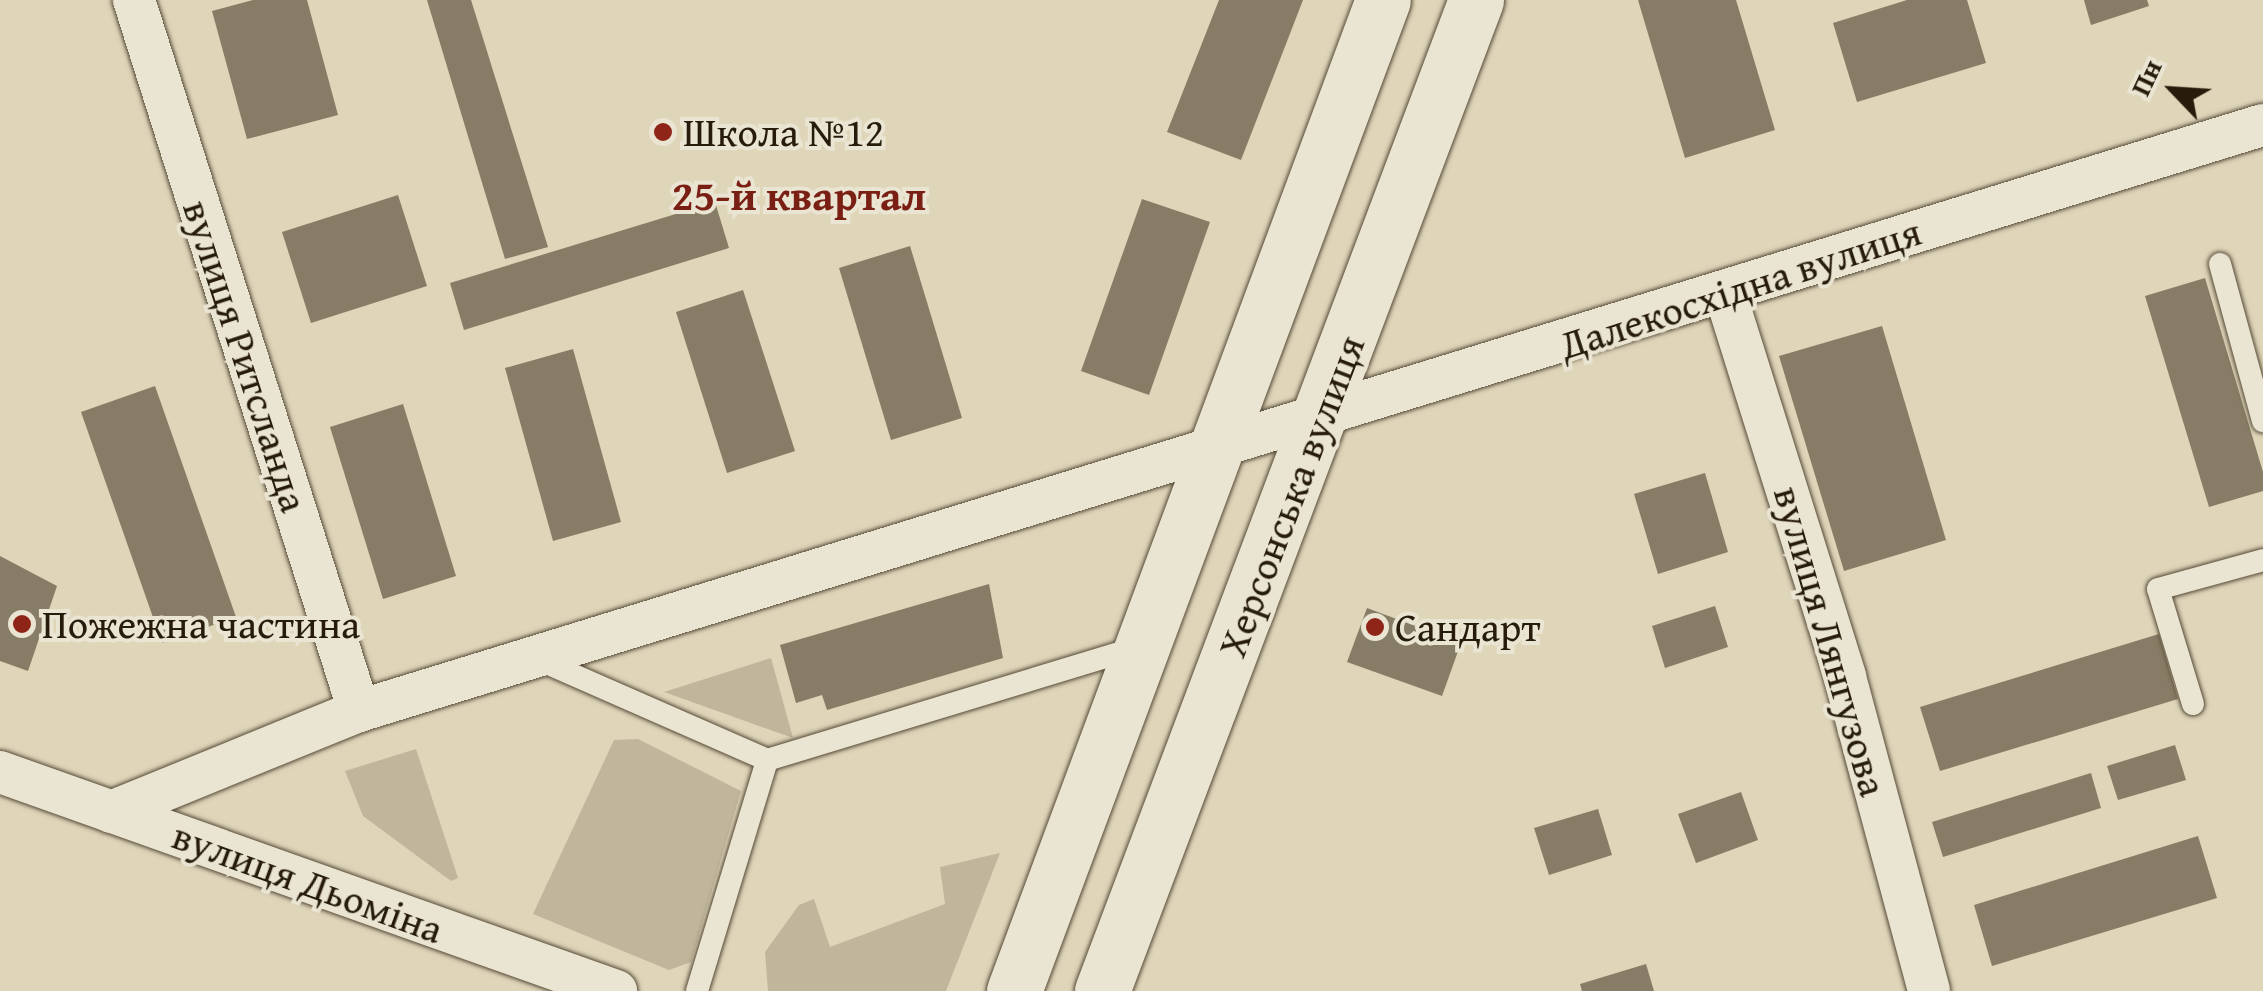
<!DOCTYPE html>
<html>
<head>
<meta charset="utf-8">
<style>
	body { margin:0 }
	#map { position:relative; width:2263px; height:991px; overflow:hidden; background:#dfd5b9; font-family:"Gentium Book Plus",serif }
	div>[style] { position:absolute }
	.green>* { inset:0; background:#c0b69b }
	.building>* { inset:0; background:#877c65 }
	.roads { filter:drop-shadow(0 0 2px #554a36) drop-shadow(0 0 2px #554a36) }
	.service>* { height:22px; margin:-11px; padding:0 11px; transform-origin:11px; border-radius:11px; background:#eae4d2 }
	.minor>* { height:42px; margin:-21px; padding:0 21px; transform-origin:21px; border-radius:21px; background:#eae4d2 }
	.tertiary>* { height:55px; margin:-27.5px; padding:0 27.5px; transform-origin:27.5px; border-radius:27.5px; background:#eae4d2 }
	.dots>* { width:28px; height:28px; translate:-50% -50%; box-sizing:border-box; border:5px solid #eae4d2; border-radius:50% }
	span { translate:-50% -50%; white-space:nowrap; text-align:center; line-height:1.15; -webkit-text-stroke:8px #eae4d2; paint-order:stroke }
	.poi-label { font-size:40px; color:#271c0b }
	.left { translate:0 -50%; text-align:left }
	.street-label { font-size:40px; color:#271c0b }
	.neighbourhood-label { font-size:42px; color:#7a1f14; font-weight:700 }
	.north { position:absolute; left:2123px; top:40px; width:100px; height:100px; -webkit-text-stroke:8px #eae4d2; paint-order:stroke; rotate:295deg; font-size:28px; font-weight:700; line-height:40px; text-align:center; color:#271c0b }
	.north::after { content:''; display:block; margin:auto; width:35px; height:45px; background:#271c0b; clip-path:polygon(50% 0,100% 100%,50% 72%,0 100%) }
</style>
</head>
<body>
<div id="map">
	<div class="green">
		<i style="clip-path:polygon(771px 658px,793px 738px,664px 692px)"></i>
		<i style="clip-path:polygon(638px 739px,741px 791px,691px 962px,669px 970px,533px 914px,614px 740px)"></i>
		<i style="clip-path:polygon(416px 749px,458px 878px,451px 881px,363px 816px,345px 771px)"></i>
		<i style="clip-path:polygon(1000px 853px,946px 991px,768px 991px,765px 952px,799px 905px,814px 899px,830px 947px,945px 904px,940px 867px)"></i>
	</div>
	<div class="building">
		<i style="clip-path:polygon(253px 0,307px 0,338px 115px,247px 139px,212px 11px)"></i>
		<i style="clip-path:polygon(427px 0,471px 0,548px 247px,505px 259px)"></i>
		<i style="clip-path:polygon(1219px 0,1303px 0,1241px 160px,1167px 132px)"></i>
		<i style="clip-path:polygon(1638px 0,1736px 0,1775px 130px,1685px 158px)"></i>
		<i style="clip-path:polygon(1907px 0,1967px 0,1986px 63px,1857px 102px,1833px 23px)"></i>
		<i style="clip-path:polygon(2084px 0,2147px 0,2149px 6px,2091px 25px)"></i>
		<i style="clip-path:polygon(398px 195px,427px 286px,311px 323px,282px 232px)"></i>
		<i style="clip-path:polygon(1142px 199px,1210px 222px,1149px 395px,1081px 371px)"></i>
		<i style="clip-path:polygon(715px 202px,729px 248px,464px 330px,450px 283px)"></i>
		<i style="clip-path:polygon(910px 246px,962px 418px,891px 440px,839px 268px)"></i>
		<i style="clip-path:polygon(2205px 278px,2263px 472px,2263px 491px,2209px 507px,2145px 296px)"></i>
		<i style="clip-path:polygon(743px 290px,795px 451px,727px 473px,676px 312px)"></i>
		<i style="clip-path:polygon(1882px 326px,1946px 540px,1844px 571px,1779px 356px)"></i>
		<i style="clip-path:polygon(573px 349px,621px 522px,553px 541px,505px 368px)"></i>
		<i style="clip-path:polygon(155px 386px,236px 617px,162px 643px,81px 412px)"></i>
		<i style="clip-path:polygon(403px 404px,456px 576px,383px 599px,330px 427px)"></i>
		<i style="clip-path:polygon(1705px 473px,1728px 552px,1658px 574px,1634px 494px)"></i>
		<i style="clip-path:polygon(0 556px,57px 586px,28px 671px,0 661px)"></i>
		<i style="clip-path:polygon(989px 584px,1003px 658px,827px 710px,822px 695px,796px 703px,780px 645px)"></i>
		<i style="clip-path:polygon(1715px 606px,1728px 647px,1665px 668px,1652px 626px)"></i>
		<i style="clip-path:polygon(1367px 608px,1461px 643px,1442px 696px,1347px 662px)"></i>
		<i style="clip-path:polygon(2159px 634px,2178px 699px,1940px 771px,1920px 707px)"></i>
		<i style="clip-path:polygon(2175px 745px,2186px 780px,2118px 800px,2107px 766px)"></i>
		<i style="clip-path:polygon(2091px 773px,2101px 808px,1943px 857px,1932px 822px)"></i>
		<i style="clip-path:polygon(1741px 792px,1758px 840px,1696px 863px,1678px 814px)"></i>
		<i style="clip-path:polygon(1598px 809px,1612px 855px,1549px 875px,1534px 828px)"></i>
		<i style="clip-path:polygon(2198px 836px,2217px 898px,1992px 966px,1974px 905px)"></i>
		<i style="clip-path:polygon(1646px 964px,1654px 991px,1582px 991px,1580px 984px)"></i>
	</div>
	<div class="roads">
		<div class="service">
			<i style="left:2220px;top:264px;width:163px;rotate:74.7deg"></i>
			<i style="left:535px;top:658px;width:253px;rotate:23.7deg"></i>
			<i style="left:767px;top:760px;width:385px;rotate:-16.9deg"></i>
			<i style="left:2193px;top:704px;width:120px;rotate:-106.9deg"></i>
			<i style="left:2158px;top:589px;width:109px;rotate:-15.4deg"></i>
			<i style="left:697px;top:991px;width:241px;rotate:-73.1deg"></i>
		</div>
		<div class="minor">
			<i style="left:134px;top:0;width:746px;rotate:72.44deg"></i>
			<i style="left:1725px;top:293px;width:402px;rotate:72.6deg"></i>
			<i style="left:1845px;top:677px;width:325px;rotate:75deg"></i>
			<i style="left:0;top:772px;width:654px;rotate:19.57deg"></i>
			<i style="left:111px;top:812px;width:268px;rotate:-22.2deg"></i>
			<i style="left:359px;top:711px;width:1992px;rotate:-17.11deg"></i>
		</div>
		<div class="tertiary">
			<i style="left:1014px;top:991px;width:1057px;rotate:-69.58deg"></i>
			<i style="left:1102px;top:991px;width:1059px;rotate:-69.32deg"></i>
		</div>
	</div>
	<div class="dots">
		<i style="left:663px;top:132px;background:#8f2418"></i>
		<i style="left:22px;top:624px;background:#8f2418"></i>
		<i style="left:1375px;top:627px;background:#8f2418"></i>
	</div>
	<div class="poi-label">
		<span class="left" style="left:683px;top:132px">Школа №12</span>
		<span class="left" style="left:42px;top:624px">Пожежна частина</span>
		<span class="left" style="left:1395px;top:627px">Сандарт</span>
	</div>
	<div class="street-label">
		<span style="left:1740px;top:288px;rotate:-18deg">Далекосхідна вулиця</span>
		<span style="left:246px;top:356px;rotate:72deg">вулиця Ритсланда</span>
		<span style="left:1291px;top:496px;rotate:-69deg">Херсонська вулиця</span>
		<span style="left:1831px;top:641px;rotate:74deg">вулиця Лянгузова</span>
		<span style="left:308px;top:882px;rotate:20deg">вулиця Дьоміна</span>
	</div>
	<div class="neighbourhood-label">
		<span style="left:799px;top:195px">25-й квартал</span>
	</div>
	<div class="north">Пн</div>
</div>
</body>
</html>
